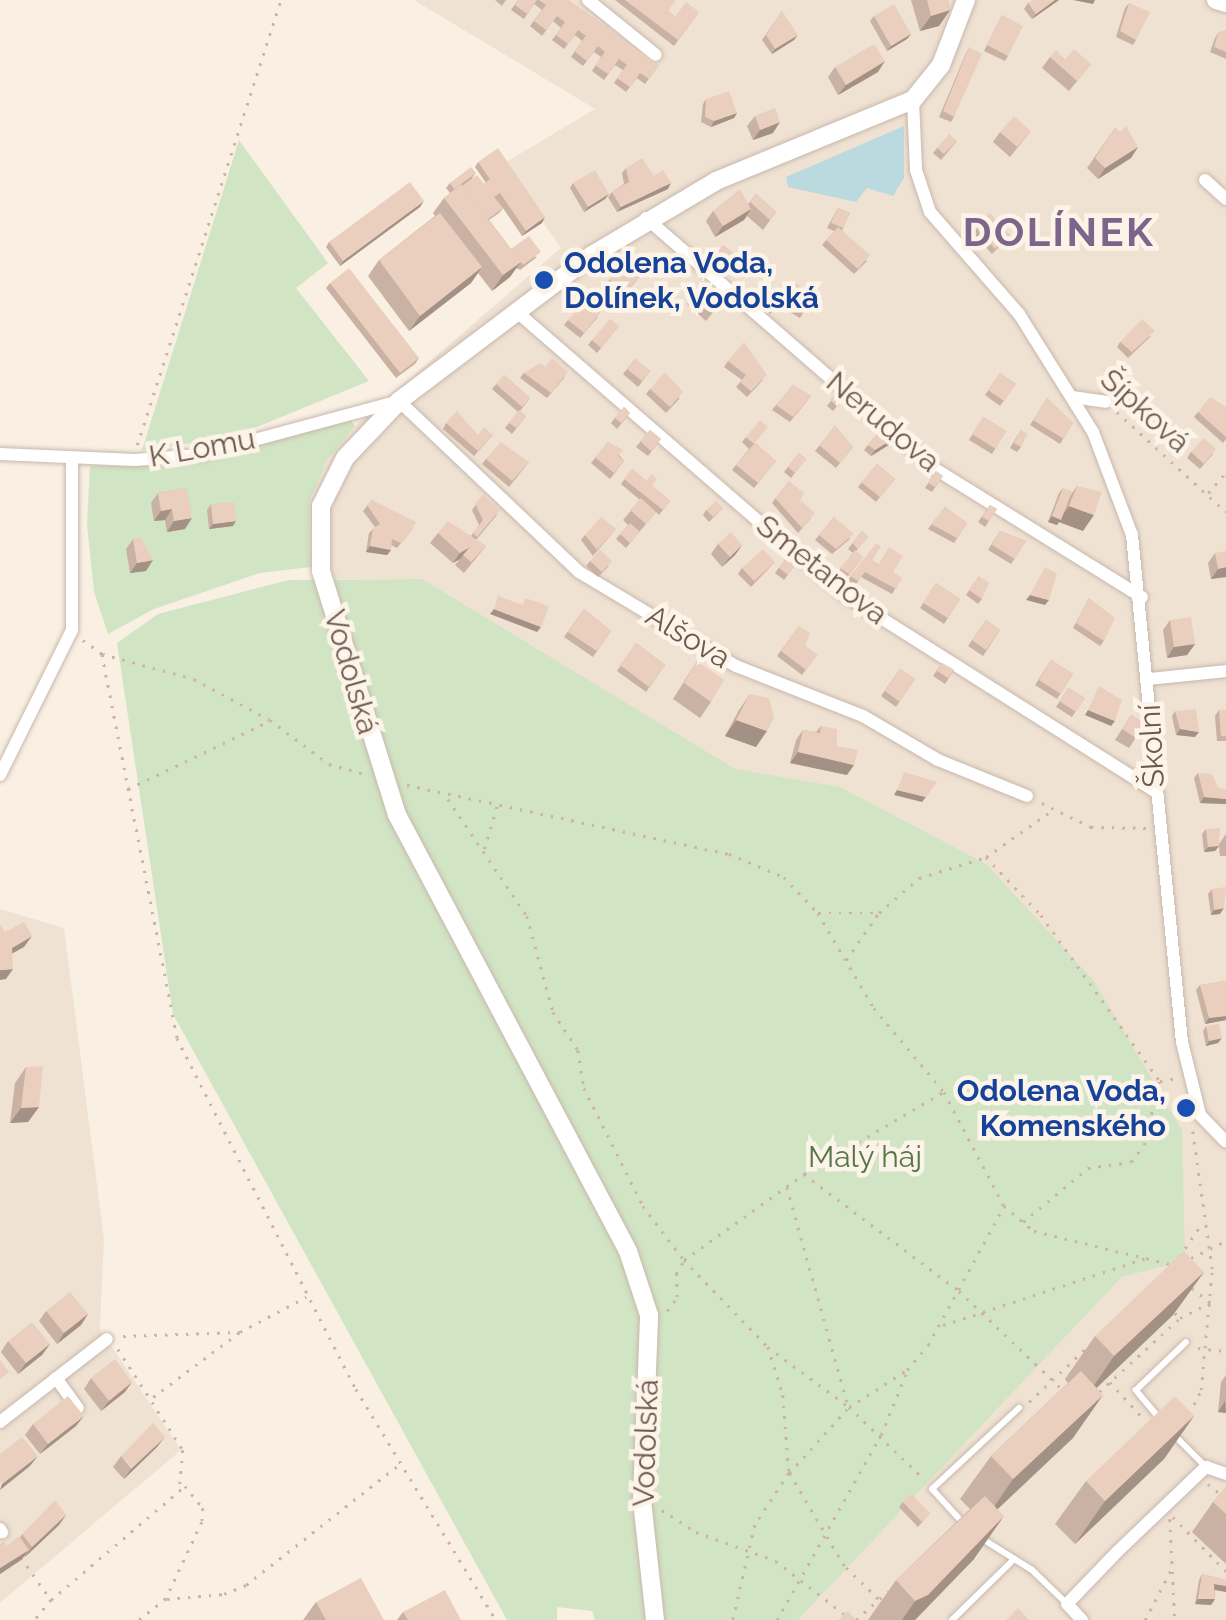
<!DOCTYPE html>
<html>
<head>
<meta charset="utf-8">
<style>
	body { margin:0 }
	#map { position:relative; width:1226px; height:1620px; overflow:hidden; background:#f9f0e3; font-family:Raleway,sans-serif }
	div>[style] { position:absolute }
	.residential>* { inset:0; background:#efe2d3 }
	.green>* { inset:0; background:#d1e4c4 }
	.water>* { inset:0; background:#bbdadf }
	.path>* { height:2.5px; margin-top:-1.25px; transform-origin:0; background:repeating-linear-gradient(90deg,#ceb3a2 0 2.5px,transparent 0 10.5px) }
	.roads { filter:drop-shadow(0 0 2px #c8b8ac) drop-shadow(0 0 2px #c8b8ac) }
	.lane>* { height:6px; margin:-3px; padding:0 3px; transform-origin:3px; border-radius:3px; background:#fff }
	.street>* { height:12px; margin:-6px; padding:0 6px; transform-origin:6px; border-radius:6px; background:#fff }
	.secondary>* { height:18px; margin:-9px; padding:0 9px; transform-origin:9px; border-radius:9px; background:#fff }
	.wall>* { inset:0; background:#c9b2a3 }
	.shaded-wall>* { inset:0; background:#a49185 }
	.building>* { inset:0; background:#eacfbe }
	.dots>* { width:28px; height:28px; translate:-50% -50%; box-sizing:border-box; border:5px solid #fcf4e9; border-radius:50% }
	span { translate:-50% -50%; white-space:nowrap; text-align:center; line-height:1.15; -webkit-text-stroke:9px #fcf4e9; paint-order:stroke }
	.transit-label { font-size:30px; color:#164399; font-weight:700 }
	.left { translate:0 -50%; text-align:left }
	.right { translate:-100% -50%; text-align:right }
	.street-label { font-size:30px; color:#6d584d }
	.park-label { font-size:30px; color:#57774a }
	.district-label { font-size:40px; color:#7c658a; font-weight:700; letter-spacing:2.5px }
</style>
</head>
<body>
<div id="map">
	<div class="residential">
		<i style="clip-path:polygon(414px 0,1226px 0,1226px 1620px,798px 1620px,1122px 1277px,1185px 1261px,809px 894px,422px 579px,334px 579px,310px 567px,309px 503px,327px 460px,355px 426px,561px 248px,503px 164px,595px 109px)"></i>
		<i style="clip-path:polygon(0 909px,64px 928px,104px 1239px,100px 1329px,181px 1450px,0 1603px)"></i>
	</div>
	<div class="green">
		<i style="clip-path:polygon(239px 140px,328px 263px,296px 288px,369px 381px,230px 438px,142px 450px)"></i>
		<i style="clip-path:polygon(350px 418px,355px 426px,327px 460px,309px 503px,310px 567px,260px 573px,154px 609px,108px 634px,94px 592px,87px 524px,90px 466px,187px 466px)"></i>
		<i style="clip-path:polygon(422px 579px,735px 769px,840px 787px,986px 864px,1094px 981px,1182px 1130px,1185px 1261px,1122px 1277px,798px 1620px,595px 1620px,592px 1611px,557px 1607px,557px 1620px,507px 1620px,173px 1014px,117px 643px,158px 614px,289px 580px)"></i>
	</div>
	<div class="water">
		<i style="clip-path:polygon(904px 126px,904px 178px,893px 196px,867px 188px,856px 202px,788px 187px,786px 177px)"></i>
	</div>
	<div class="path">
		<i style="left:1117px;top:412px;width:148px;rotate:42.5deg"></i>
		<i style="left:137px;top:445px;width:468px;rotate:-72.1deg"></i>
		<i style="left:1208px;top:493px;width:28px;rotate:-49deg"></i>
		<i style="left:83px;top:640px;width:24px;rotate:36deg"></i>
		<i style="left:102px;top:654px;width:391px;rotate:78.9deg"></i>
		<i style="left:177px;top:1038px;width:394px;rotate:63deg"></i>
		<i style="left:356px;top:1389px;width:270px;rotate:58.8deg"></i>
		<i style="left:102px;top:654px;width:95px;rotate:15.2deg"></i>
		<i style="left:194px;top:679px;width:86px;rotate:28.3deg"></i>
		<i style="left:270px;top:720px;width:74px;rotate:36.7deg"></i>
		<i style="left:329px;top:764px;width:37px;rotate:16deg"></i>
		<i style="left:407px;top:785px;width:329px;rotate:12.1deg"></i>
		<i style="left:729px;top:854px;width:60px;rotate:22.7deg"></i>
		<i style="left:784px;top:877px;width:50px;rotate:46.6deg"></i>
		<i style="left:818px;top:913px;width:110px;rotate:59.5deg"></i>
		<i style="left:874px;top:1008px;width:109px;rotate:50.2deg"></i>
		<i style="left:944px;top:1092px;width:129px;rotate:62.2deg"></i>
		<i style="left:1004px;top:1206px;width:39px;rotate:40deg"></i>
		<i style="left:1034px;top:1231px;width:139px;rotate:13.7deg"></i>
		<i style="left:128px;top:789px;width:157px;rotate:-25.7deg"></i>
		<i style="left:448px;top:799px;width:141px;rotate:56deg"></i>
		<i style="left:527px;top:916px;width:99px;rotate:74.8deg"></i>
		<i style="left:553px;top:1012px;width:45px;rotate:56.7deg"></i>
		<i style="left:578px;top:1050px;width:38px;rotate:81deg"></i>
		<i style="left:584px;top:1088px;width:132px;rotate:63.4deg"></i>
		<i style="left:643px;top:1206px;width:68px;rotate:52.8deg"></i>
		<i style="left:684px;top:1260px;width:121px;rotate:46deg"></i>
		<i style="left:768px;top:1347px;width:50px;rotate:72.6deg"></i>
		<i style="left:783px;top:1395px;width:78px;rotate:85.6deg"></i>
		<i style="left:789px;top:1473px;width:62px;rotate:123.2deg"></i>
		<i style="left:755px;top:1525px;width:98px;rotate:103deg"></i>
		<i style="left:1042px;top:803px;width:55px;rotate:26.1deg"></i>
		<i style="left:1091px;top:827px;width:57px;rotate:1deg"></i>
		<i style="left:484px;top:849px;width:45px;rotate:-73.2deg"></i>
		<i style="left:986px;top:857px;width:80px;rotate:46.5deg"></i>
		<i style="left:1041px;top:915px;width:204px;rotate:54.4deg"></i>
		<i style="left:1160px;top:1081px;width:18px;rotate:-9deg"></i>
		<i style="left:818px;top:913px;width:61px"></i>
		<i style="left:879px;top:913px;width:53px;rotate:-41.2deg"></i>
		<i style="left:919px;top:878px;width:70px;rotate:-17.4deg"></i>
		<i style="left:986px;top:857px;width:83px;rotate:-35.2deg"></i>
		<i style="left:846px;top:960px;width:56px;rotate:-55.2deg"></i>
		<i style="left:804px;top:1174px;width:194px;rotate:37deg"></i>
		<i style="left:959px;top:1291px;width:144px;rotate:43.6deg"></i>
		<i style="left:787px;top:1187px;width:227px;rotate:74.4deg"></i>
		<i style="left:1023px;top:1222px;width:85px;rotate:-39.7deg"></i>
		<i style="left:1088px;top:1168px;width:43px;rotate:-7.9deg"></i>
		<i style="left:1131px;top:1162px;width:21px;rotate:-53deg"></i>
		<i style="left:1144px;top:1145px;width:65px;rotate:-76.6deg"></i>
		<i style="left:1179px;top:1257px;width:42px;rotate:-55.6deg"></i>
		<i style="left:1191px;top:1258px;width:39px;rotate:-26deg"></i>
		<i style="left:667px;top:1311px;width:17px;rotate:-54deg"></i>
		<i style="left:677px;top:1297px;width:23px;rotate:-92deg"></i>
		<i style="left:676px;top:1274px;width:16px;rotate:-60deg"></i>
		<i style="left:684px;top:1260px;width:148px;rotate:-35.6deg"></i>
		<i style="left:804px;top:1174px;width:161px;rotate:-30.5deg"></i>
		<i style="left:1175px;top:1313px;width:7px;rotate:45deg"></i>
		<i style="left:1180px;top:1318px;width:34px;rotate:-27deg"></i>
		<i style="left:1210px;top:1303px;width:23px;rotate:-142deg"></i>
		<i style="left:943px;top:1325px;width:212px;rotate:-18.2deg"></i>
		<i style="left:123px;top:1336px;width:117px;rotate:-2deg"></i>
		<i style="left:768px;top:1347px;width:101px;rotate:36.5deg"></i>
		<i style="left:849px;top:1407px;width:105px;rotate:43.8deg"></i>
		<i style="left:1198px;top:1348px;width:28px;rotate:6deg"></i>
		<i style="left:118px;top:1349px;width:120px;rotate:57.2deg"></i>
		<i style="left:183px;top:1450px;width:35px;rotate:95deg"></i>
		<i style="left:1110px;top:1382px;width:52px;rotate:47.4deg"></i>
		<i style="left:1099px;top:1392px;width:110px;rotate:-42.4deg"></i>
		<i style="left:153px;top:1397px;width:109px;rotate:-36.8deg"></i>
		<i style="left:240px;top:1332px;width:75px;rotate:-27.9deg"></i>
		<i style="left:1029px;top:1402px;width:77px;rotate:-43.4deg"></i>
		<i style="left:1189px;top:1414px;width:27px;rotate:-63deg"></i>
		<i style="left:1201px;top:1390px;width:121px;rotate:-84.8deg"></i>
		<i style="left:1212px;top:1269px;width:142px;rotate:-98.1deg"></i>
		<i style="left:1208px;top:1484px;width:23px;rotate:40deg"></i>
		<i style="left:662px;top:1510px;width:40px;rotate:32.9deg"></i>
		<i style="left:696px;top:1532px;width:85px;rotate:19.9deg"></i>
		<i style="left:776px;top:1561px;width:86px;rotate:37.9deg"></i>
		<i style="left:1173px;top:1517px;width:76px;rotate:45.5deg"></i>
		<i style="left:1170px;top:1519px;width:101px;rotate:87.2deg"></i>
		<i style="left:21px;top:1557px;width:52px;rotate:55.1deg"></i>
		<i style="left:51px;top:1600px;width:26px;rotate:129deg"></i>
		<i style="left:167px;top:1599px;width:57px;rotate:-5deg"></i>
		<i style="left:224px;top:1594px;width:24px;rotate:-22deg"></i>
		<i style="left:246px;top:1585px;width:196px;rotate:-38.2deg"></i>
		<i style="left:878px;top:1599px;width:47px;rotate:-135.9deg"></i>
		<i style="left:844px;top:1566px;width:108px;rotate:-120.6deg"></i>
		<i style="left:789px;top:1473px;width:89px;rotate:-47.7deg"></i>
		<i style="left:849px;top:1407px;width:69px;rotate:-32.5deg"></i>
		<i style="left:907px;top:1370px;width:33px;rotate:-50deg"></i>
		<i style="left:928px;top:1345px;width:156px;rotate:-61.3deg"></i>
		<i style="left:51px;top:1600px;width:176px;rotate:-40.4deg"></i>
		<i style="left:185px;top:1486px;width:28px;rotate:51deg"></i>
		<i style="left:203px;top:1508px;width:14px;rotate:94deg"></i>
		<i style="left:202px;top:1522px;width:85px;rotate:115.1deg"></i>
		<i style="left:166px;top:1599px;width:34px;rotate:142deg"></i>
		<i style="left:777px;top:1620px;width:212px;rotate:-60.7deg"></i>
		<i style="left:881px;top:1435px;width:69px;rotate:-67.9deg"></i>
		<i style="left:856px;top:1620px;width:43px;rotate:-42.2deg"></i>
		<i style="left:1145px;top:1620px;width:63px;rotate:-62.6deg"></i>
	</div>
	<div class="roads">
		<div class="lane">
			<i style="left:1160px;top:1419px;width:38px;rotate:-130deg"></i>
			<i style="left:1136px;top:1390px;width:69px;rotate:-43.8deg"></i>
			<i style="left:1175px;top:1436px;width:42px;rotate:45deg"></i>
			<i style="left:964px;top:1524px;width:47px;rotate:-132.4deg"></i>
			<i style="left:932px;top:1489px;width:119px;rotate:-43deg"></i>
			<i style="left:981px;top:1538px;width:60px;rotate:32.1deg"></i>
			<i style="left:1032px;top:1570px;width:47px;rotate:44.1deg"></i>
			<i style="left:952px;top:1620px;width:87px;rotate:-44.5deg"></i>
		</div>
		<div class="street">
			<i style="left:588px;top:0;width:87px;rotate:39deg"></i>
			<i style="left:913px;top:100px;width:70px;rotate:87.5deg"></i>
			<i style="left:916px;top:170px;width:44px;rotate:71.6deg"></i>
			<i style="left:930px;top:212px;width:135px;rotate:48.9deg"></i>
			<i style="left:1019px;top:314px;width:139px;rotate:57.9deg"></i>
			<i style="left:1093px;top:432px;width:110px;rotate:69.3deg"></i>
			<i style="left:1132px;top:535px;width:509px;rotate:84.37deg"></i>
			<i style="left:1182px;top:1042px;width:75px;rotate:76.1deg"></i>
			<i style="left:1200px;top:1115px;width:37px;rotate:46deg"></i>
			<i style="left:1205px;top:180px;width:28px;rotate:42deg"></i>
			<i style="left:646px;top:218px;width:379px;rotate:41deg"></i>
			<i style="left:932px;top:467px;width:247px;rotate:31.8deg"></i>
			<i style="left:517px;top:312px;width:431px;rotate:40.9deg"></i>
			<i style="left:843px;top:594px;width:369px;rotate:32.3deg"></i>
			<i style="left:1072px;top:397px;width:34px;rotate:8deg"></i>
			<i style="left:0;top:454px;width:135px;rotate:2.5deg"></i>
			<i style="left:135px;top:460px;width:64px;rotate:-4.5deg"></i>
			<i style="left:199px;top:455px;width:207px;rotate:-15.1deg"></i>
			<i style="left:399px;top:401px;width:248px;rotate:43.5deg"></i>
			<i style="left:579px;top:572px;width:183px;rotate:30.9deg"></i>
			<i style="left:736px;top:666px;width:136px;rotate:21.5deg"></i>
			<i style="left:863px;top:716px;width:87px;rotate:30.4deg"></i>
			<i style="left:938px;top:760px;width:96px;rotate:22deg"></i>
			<i style="left:1149px;top:679px;width:77px;rotate:-5.9deg"></i>
			<i style="left:0;top:775px;width:162px;rotate:-63.6deg"></i>
			<i style="left:72px;top:630px;width:171px;rotate:-90deg"></i>
			<i style="left:56px;top:1378px;width:37px;rotate:54deg"></i>
			<i style="left:0;top:1422px;width:135px;rotate:-37.8deg"></i>
			<i style="left:0;top:1529px;width:4px;rotate:56deg"></i>
			<i style="left:1082px;top:1620px;width:22px;rotate:-133deg"></i>
			<i style="left:1067px;top:1604px;width:74px;rotate:-46.1deg"></i>
			<i style="left:1118px;top:1551px;width:122px;rotate:-43.7deg"></i>
			<i style="left:1206px;top:1467px;width:21px;rotate:19deg"></i>
		</div>
		<div class="secondary">
			<i style="left:1216px;top:0;width:10px;rotate:17deg"></i>
			<i style="left:655px;top:1620px;width:120px;rotate:-96.2deg"></i>
			<i style="left:642px;top:1501px;width:186px;rotate:-87.8deg"></i>
			<i style="left:649px;top:1315px;width:67px;rotate:-108.2deg"></i>
			<i style="left:628px;top:1251px;width:493px;rotate:-117.9deg"></i>
			<i style="left:397px;top:815px;width:256px;rotate:-107.3deg"></i>
			<i style="left:321px;top:571px;width:65px;rotate:-90deg"></i>
			<i style="left:321px;top:506px;width:54px;rotate:-63.4deg"></i>
			<i style="left:345px;top:458px;width:79px;rotate:-46.5deg"></i>
			<i style="left:399px;top:401px;width:242px;rotate:-37.1deg"></i>
			<i style="left:592px;top:255px;width:144px;rotate:-30.8deg"></i>
			<i style="left:716px;top:181px;width:213px;rotate:-22.4deg"></i>
			<i style="left:913px;top:100px;width:45px;rotate:-51.3deg"></i>
			<i style="left:941px;top:65px;width:70px;rotate:-69deg"></i>
		</div>
	</div>
	<div class="wall">
		<i style="clip-path:polygon(495px 0,506px 0,502px 6px)"></i>
		<i style="clip-path:polygon(518px 0,568px 0,659px 65px,645px 84px,637px 78px,626px 92px,614px 83px,623px 70px,615px 65px,604px 80px,592px 71px,601px 57px,594px 52px,583px 66px,571px 57px,582px 41px,575px 35px,564px 49px,552px 40px,561px 28px,553px 21px,542px 36px,530px 26px,542px 10px,534px 4px,524px 19px,511px 10px)"></i>
		<i style="clip-path:polygon(615px 0,656px 0,675px 17px,699px 12px,674px 46px)"></i>
		<i style="clip-path:polygon(911px 0,948px 0,950px 10px,939px 26px,920px 31px)"></i>
		<i style="clip-path:polygon(1059px 0,1032px 19px,1024px 9px,1028px 3px)"></i>
		<i style="clip-path:polygon(1129px 3px,1136px 40px,1133px 45px,1116px 37px,1125px 8px)"></i>
		<i style="clip-path:polygon(782px 11px,794px 40px,772px 54px,762px 40px)"></i>
		<i style="clip-path:polygon(1002px 15px,1008px 56px,1005px 61px,984px 51px)"></i>
		<i style="clip-path:polygon(874px 16px,911px 34px,907px 39px,887px 51px,870px 21px)"></i>
		<i style="clip-path:polygon(1226px 30px,1226px 59px,1210px 52px,1215px 38px,1218px 33px)"></i>
		<i style="clip-path:polygon(969px 47px,954px 117px,951px 122px,939px 117px,966px 53px)"></i>
		<i style="clip-path:polygon(1050px 57px,1065px 59px,1091px 64px,1069px 91px,1042px 68px)"></i>
		<i style="clip-path:polygon(835px 67px,878px 72px,838px 95px,828px 77px)"></i>
		<i style="clip-path:polygon(706px 99px,737px 113px,734px 118px,711px 127px,701px 122px,703px 104px)"></i>
		<i style="clip-path:polygon(755px 116px,773px 133px,753px 140px,747px 126px)"></i>
		<i style="clip-path:polygon(1115px 128px,1138px 147px,1131px 158px,1098px 179px,1087px 168px)"></i>
		<i style="clip-path:polygon(1031px 131px,1010px 157px,993px 142px,1000px 132px)"></i>
		<i style="clip-path:polygon(957px 141px,941px 160px,933px 153px,937px 148px)"></i>
		<i style="clip-path:polygon(478px 162px,542px 223px,522px 236px,503px 208px,499px 213px,489px 220px,511px 249px,537px 257px,520px 270px,516px 268px,510px 277px,492px 291px,478px 273px,471px 283px,409px 331px,368px 276px,379px 260px,435px 216px,433px 213px,444px 198px,450px 193px,446px 188px,450px 183px,476px 173px,472px 178px,484px 184px,486px 183px,475px 167px)"></i>
		<i style="clip-path:polygon(626px 168px,654px 176px,668px 189px,617px 212px,608px 197px,612px 192px,624px 184px,622px 173px)"></i>
		<i style="clip-path:polygon(573px 183px,609px 194px,605px 199px,584px 212px,570px 188px)"></i>
		<i style="clip-path:polygon(756px 194px,776px 212px,763px 230px,747px 216px,744px 220px,715px 237px,706px 221px,713px 211px,748px 204px)"></i>
		<i style="clip-path:polygon(420px 207px,340px 266px,326px 247px,329px 242px)"></i>
		<i style="clip-path:polygon(838px 208px,850px 213px,842px 230px,867px 261px,854px 274px,822px 245px,834px 231px,827px 228px)"></i>
		<i style="clip-path:polygon(975px 227px,1006px 240px,992px 254px,972px 232px)"></i>
		<i style="clip-path:polygon(723px 245px,735px 255px,721px 271px,710px 261px)"></i>
		<i style="clip-path:polygon(624px 261px,641px 275px,622px 298px,606px 284px)"></i>
		<i style="clip-path:polygon(330px 283px,419px 358px,415px 364px,396px 378px,326px 288px)"></i>
		<i style="clip-path:polygon(789px 290px,813px 297px,800px 318px,778px 305px,770px 314px,764px 308px,767px 303px)"></i>
		<i style="clip-path:polygon(694px 294px,727px 295px,706px 321px,687px 304px)"></i>
		<i style="clip-path:polygon(598px 317px,580px 338px,564px 325px,568px 320px)"></i>
		<i style="clip-path:polygon(619px 326px,597px 353px,588px 345px,592px 340px)"></i>
		<i style="clip-path:polygon(1151px 336px,1128px 358px,1117px 347px,1120px 342px)"></i>
		<i style="clip-path:polygon(635px 359px,650px 371px,638px 387px,623px 374px)"></i>
		<i style="clip-path:polygon(728px 361px,763px 380px,747px 397px,736px 387px,742px 380px,724px 367px)"></i>
		<i style="clip-path:polygon(545px 367px,565px 377px,547px 398px,520px 378px,524px 373px)"></i>
		<i style="clip-path:polygon(1000px 373px,1016px 384px,1000px 406px,985px 395px)"></i>
		<i style="clip-path:polygon(504px 375px,530px 398px,520px 411px,526px 416px,512px 434px,505px 428px,518px 412px,492px 389px)"></i>
		<i style="clip-path:polygon(793px 385px,811px 396px,790px 422px,772px 410px)"></i>
		<i style="clip-path:polygon(650px 389px,680px 398px,666px 413px,646px 394px)"></i>
		<i style="clip-path:polygon(840px 389px,847px 395px,833px 411px,827px 406px)"></i>
		<i style="clip-path:polygon(1047px 398px,1073px 423px,1060px 444px,1030px 425px)"></i>
		<i style="clip-path:polygon(624px 407px,630px 413px,617px 429px,611px 423px)"></i>
		<i style="clip-path:polygon(1226px 407px,1226px 439px,1223px 443px,1194px 417px,1198px 412px)"></i>
		<i style="clip-path:polygon(983px 417px,1006px 431px,992px 454px,969px 440px)"></i>
		<i style="clip-path:polygon(446px 423px,478px 435px,493px 435px,474px 456px,443px 429px)"></i>
		<i style="clip-path:polygon(835px 426px,853px 447px,836px 468px,815px 451px)"></i>
		<i style="clip-path:polygon(883px 427px,892px 443px,871px 456px,864px 450px)"></i>
		<i style="clip-path:polygon(650px 430px,661px 439px,648px 456px,636px 447px)"></i>
		<i style="clip-path:polygon(1021px 430px,1021px 447px,1017px 452px,1010px 448px)"></i>
		<i style="clip-path:polygon(746px 437px,755px 443px,776px 461px,754px 488px,732px 470px,749px 449px,742px 442px)"></i>
		<i style="clip-path:polygon(608px 442px,624px 461px,610px 479px,591px 463px)"></i>
		<i style="clip-path:polygon(1191px 452px,1213px 454px,1200px 469px,1187px 458px)"></i>
		<i style="clip-path:polygon(799px 453px,806px 459px,791px 478px,784px 472px)"></i>
		<i style="clip-path:polygon(486px 459px,529px 462px,509px 487px,482px 464px)"></i>
		<i style="clip-path:polygon(877px 464px,895px 479px,876px 502px,858px 487px)"></i>
		<i style="clip-path:polygon(632px 469px,670px 501px,659px 515px,656px 512px,626px 548px,616px 539px,628px 525px,623px 520px,640px 500px,621px 484px)"></i>
		<i style="clip-path:polygon(936px 471px,943px 476px,932px 492px,925px 488px)"></i>
		<i style="clip-path:polygon(789px 481px,797px 507px,811px 518px,798px 533px,772px 503px)"></i>
		<i style="clip-path:polygon(1077px 486px,1083px 531px,1059px 522px,1057px 525px,1048px 522px,1059px 493px,1063px 488px,1070px 496px)"></i>
		<i style="clip-path:polygon(187px 488px,185px 529px,167px 532px,165px 520px,154px 521px,151px 503px,158px 493px)"></i>
		<i style="clip-path:polygon(483px 495px,497px 515px,476px 540px,486px 546px,464px 573px,455px 565px,460px 559px,453px 563px,430px 543px,438px 533px,471px 536px,479px 525px,472px 510px)"></i>
		<i style="clip-path:polygon(372px 500px,412px 530px,397px 548px,391px 545px,391px 550px,387px 555px,366px 552px,369px 533px,375px 527px,363px 511px)"></i>
		<i style="clip-path:polygon(211px 504px,233px 526px,209px 529px,207px 510px)"></i>
		<i style="clip-path:polygon(990px 505px,997px 509px,985px 527px,978px 522px)"></i>
		<i style="clip-path:polygon(945px 507px,967px 523px,954px 543px,928px 529px)"></i>
		<i style="clip-path:polygon(723px 508px,709px 522px,703px 515px,706px 510px)"></i>
		<i style="clip-path:polygon(834px 517px,850px 539px,832px 554px,815px 540px)"></i>
		<i style="clip-path:polygon(616px 529px,593px 556px,581px 540px,585px 535px)"></i>
		<i style="clip-path:polygon(862px 531px,868px 537px,856px 551px,863px 557px,845px 580px,837px 573px,853px 553px,848px 549px)"></i>
		<i style="clip-path:polygon(1000px 531px,1026px 541px,1011px 564px,988px 550px)"></i>
		<i style="clip-path:polygon(133px 539px,146px 571px,130px 573px,126px 549px)"></i>
		<i style="clip-path:polygon(718px 544px,742px 545px,735px 555px,722px 567px,711px 554px)"></i>
		<i style="clip-path:polygon(876px 544px,872px 561px,902px 578px,892px 594px,861px 577px,855px 586px,847px 581px)"></i>
		<i style="clip-path:polygon(790px 553px,799px 560px,784px 580px,775px 573px)"></i>
		<i style="clip-path:polygon(1215px 553px,1226px 577px,1211px 579px,1208px 563px)"></i>
		<i style="clip-path:polygon(590px 561px,609px 566px,598px 577px,586px 566px)"></i>
		<i style="clip-path:polygon(775px 562px,751px 587px,738px 574px,742px 568px)"></i>
		<i style="clip-path:polygon(979px 576px,982px 599px,978px 604px,966px 595px)"></i>
		<i style="clip-path:polygon(936px 583px,960px 599px,944px 624px,920px 608px)"></i>
		<i style="clip-path:polygon(1089px 598px,1104px 641px,1100px 646px,1073px 628px)"></i>
		<i style="clip-path:polygon(584px 609px,611px 631px,593px 657px,564px 637px)"></i>
		<i style="clip-path:polygon(986px 620px,1000px 630px,983px 656px,968px 646px)"></i>
		<i style="clip-path:polygon(1170px 620px,1195px 644px,1187px 655px,1167px 658px,1163px 630px)"></i>
		<i style="clip-path:polygon(799px 626px,805px 646px,817px 655px,802px 675px,777px 656px)"></i>
		<i style="clip-path:polygon(636px 643px,665px 665px,646px 692px,617px 671px)"></i>
		<i style="clip-path:polygon(1051px 660px,1073px 674px,1057px 699px,1035px 685px)"></i>
		<i style="clip-path:polygon(697px 661px,711px 702px,700px 718px,673px 699px)"></i>
		<i style="clip-path:polygon(942px 663px,954px 670px,945px 684px,933px 676px)"></i>
		<i style="clip-path:polygon(900px 669px,915px 679px,896px 707px,881px 696px)"></i>
		<i style="clip-path:polygon(1068px 688px,1085px 698px,1072px 717px,1056px 707px)"></i>
		<i style="clip-path:polygon(750px 694px,756px 747px,725px 736px,739px 710px)"></i>
		<i style="clip-path:polygon(1219px 710px,1226px 710px,1226px 741px,1217px 741px,1215px 716px)"></i>
		<i style="clip-path:polygon(1175px 711px,1195px 737px,1176px 735px,1172px 716px)"></i>
		<i style="clip-path:polygon(1131px 715px,1145px 724px,1129px 748px,1115px 740px)"></i>
		<i style="clip-path:polygon(821px 726px,837px 746px,847px 775px,790px 763px,796px 740px,803px 730px,816px 732px)"></i>
		<i style="clip-path:polygon(1198px 773px,1218px 788px,1226px 790px,1226px 804px,1200px 803px,1194px 778px)"></i>
		<i style="clip-path:polygon(1206px 829px,1219px 844px,1226px 834px,1226px 856px,1220px 856px,1219px 846px,1215px 851px,1204px 852px,1202px 834px)"></i>
		<i style="clip-path:polygon(1212px 889px,1220px 914px,1211px 915px,1208px 894px)"></i>
		<i style="clip-path:polygon(1226px 981px,1226px 1020px,1205px 1024px,1196px 990px,1200px 985px)"></i>
		<i style="clip-path:polygon(1206px 1026px,1218px 1043px,1206px 1046px,1203px 1031px)"></i>
		<i style="clip-path:polygon(26px 1067px,39px 1107px,28px 1122px,10px 1123px,15px 1083px)"></i>
		<i style="clip-path:polygon(1204px 1272px,1173px 1315px,1096px 1388px,1073px 1438px,997px 1509px,974px 1559px,915px 1620px,868px 1620px,896px 1580px,970px 1509px,960px 1499px,991px 1456px,1068px 1383px,1065px 1379px,1095px 1336px)"></i>
		<i style="clip-path:polygon(46px 1311px,88px 1314px,81px 1325px,57px 1344px,39px 1321px)"></i>
		<i style="clip-path:polygon(8px 1341px,50px 1344px,42px 1355px,18px 1374px,1px 1352px)"></i>
		<i style="clip-path:polygon(1226px 1375px,1226px 1413px,1218px 1412px,1221px 1382px)"></i>
		<i style="clip-path:polygon(91px 1378px,125px 1392px,101px 1411px,84px 1389px)"></i>
		<i style="clip-path:polygon(1194px 1416px,1164px 1459px,1075px 1544px,1055px 1524px,1086px 1481px)"></i>
		<i style="clip-path:polygon(33px 1424px,76px 1426px,40px 1454px,25px 1435px)"></i>
		<i style="clip-path:polygon(157px 1447px,124px 1479px,113px 1467px,121px 1456px)"></i>
		<i style="clip-path:polygon(1226px 1487px,1226px 1564px,1192px 1532px,1213px 1502px)"></i>
		<i style="clip-path:polygon(903px 1502px,930px 1513px,918px 1527px,899px 1507px)"></i>
		<i style="clip-path:polygon(66px 1515px,59px 1525px,25px 1557px,24px 1556px,21px 1560px,0 1574px,0 1544px,7px 1546px,20px 1538px,22px 1534px)"></i>
		<i style="clip-path:polygon(1202px 1574px,1226px 1580px,1226px 1592px,1215px 1590px,1215px 1599px,1211px 1605px,1195px 1604px,1199px 1580px)"></i>
		<i style="clip-path:polygon(316px 1602px,384px 1620px,303px 1620px)"></i>
		<i style="clip-path:polygon(403px 1612px,461px 1620px,397px 1620px)"></i>
	</div>
	<div class="shaded-wall">
		<i style="clip-path:polygon(1055px 0,1059px 0,1032px 19px,1036px 14px)"></i>
		<i style="clip-path:polygon(1073px 0,1095px 0,1093px 4px)"></i>
		<i style="clip-path:polygon(950px 10px,939px 26px,920px 31px,931px 16px)"></i>
		<i style="clip-path:polygon(911px 34px,907px 39px,887px 51px,891px 46px)"></i>
		<i style="clip-path:polygon(798px 35px,794px 40px,772px 54px,775px 49px)"></i>
		<i style="clip-path:polygon(885px 61px,878px 72px,838px 95px,846px 85px)"></i>
		<i style="clip-path:polygon(737px 113px,734px 118px,711px 127px,714px 121px)"></i>
		<i style="clip-path:polygon(780px 122px,773px 133px,753px 140px,760px 130px)"></i>
		<i style="clip-path:polygon(1138px 147px,1131px 158px,1098px 179px,1105px 168px)"></i>
		<i style="clip-path:polygon(671px 183px,668px 189px,617px 212px,621px 207px)"></i>
		<i style="clip-path:polygon(609px 194px,605px 199px,584px 212px,588px 207px)"></i>
		<i style="clip-path:polygon(424px 201px,420px 207px,340px 266px,343px 261px)"></i>
		<i style="clip-path:polygon(751px 209px,744px 220px,715px 237px,723px 226px)"></i>
		<i style="clip-path:polygon(545px 217px,542px 223px,522px 236px,526px 231px)"></i>
		<i style="clip-path:polygon(521px 262px,510px 277px,492px 291px,503px 275px)"></i>
		<i style="clip-path:polygon(482px 267px,471px 283px,409px 331px,420px 316px)"></i>
		<i style="clip-path:polygon(896px 437px,892px 443px,871px 456px,875px 450px)"></i>
		<i style="clip-path:polygon(1069px 506px,1094px 515px,1083px 531px,1059px 522px,1057px 525px,1048px 522px,1052px 516px,1060px 519px)"></i>
		<i style="clip-path:polygon(172px 509px,165px 520px,154px 521px,161px 511px)"></i>
		<i style="clip-path:polygon(192px 518px,185px 529px,167px 532px,174px 521px)"></i>
		<i style="clip-path:polygon(236px 521px,233px 526px,209px 529px,213px 524px)"></i>
		<i style="clip-path:polygon(742px 545px,735px 555px,722px 567px,730px 557px)"></i>
		<i style="clip-path:polygon(370px 546px,391px 550px,387px 555px,366px 552px)"></i>
		<i style="clip-path:polygon(470px 547px,460px 559px,453px 563px,460px 553px)"></i>
		<i style="clip-path:polygon(153px 560px,146px 571px,130px 573px,137px 563px)"></i>
		<i style="clip-path:polygon(1226px 567px,1226px 577px,1211px 579px,1218px 569px)"></i>
		<i style="clip-path:polygon(1030px 595px,1049px 600px,1045px 605px,1026px 600px)"></i>
		<i style="clip-path:polygon(494px 609px,541px 627px,537px 632px,490px 614px)"></i>
		<i style="clip-path:polygon(1195px 644px,1187px 655px,1167px 658px,1174px 647px)"></i>
		<i style="clip-path:polygon(1088px 710px,1115px 721px,1111px 726px,1085px 715px)"></i>
		<i style="clip-path:polygon(736px 720px,767px 731px,756px 747px,725px 736px)"></i>
		<i style="clip-path:polygon(1180px 729px,1199px 732px,1195px 737px,1176px 735px)"></i>
		<i style="clip-path:polygon(798px 752px,854px 765px,847px 775px,790px 763px)"></i>
		<i style="clip-path:polygon(897px 790px,926px 797px,922px 802px,894px 795px)"></i>
		<i style="clip-path:polygon(1204px 797px,1226px 799px,1226px 804px,1200px 803px)"></i>
		<i style="clip-path:polygon(1219px 846px,1215px 851px,1204px 852px,1208px 847px)"></i>
		<i style="clip-path:polygon(1224px 908px,1220px 914px,1211px 915px,1214px 910px)"></i>
		<i style="clip-path:polygon(32px 936px,24px 947px,4px 958px,12px 948px)"></i>
		<i style="clip-path:polygon(13px 969px,6px 979px,0 980px,0 970px)"></i>
		<i style="clip-path:polygon(1226px 1016px,1226px 1020px,1205px 1024px,1209px 1018px)"></i>
		<i style="clip-path:polygon(1222px 1038px,1218px 1043px,1206px 1046px,1209px 1041px)"></i>
		<i style="clip-path:polygon(39px 1107px,28px 1122px,10px 1123px,21px 1108px)"></i>
		<i style="clip-path:polygon(1204px 1272px,1173px 1315px,1084px 1400px,1114px 1356px)"></i>
		<i style="clip-path:polygon(88px 1314px,81px 1325px,57px 1344px,64px 1333px)"></i>
		<i style="clip-path:polygon(50px 1344px,42px 1355px,18px 1374px,26px 1363px)"></i>
		<i style="clip-path:polygon(132px 1382px,125px 1392px,101px 1411px,109px 1401px)"></i>
		<i style="clip-path:polygon(1103px 1395px,1073px 1438px,983px 1523px,1013px 1479px)"></i>
		<i style="clip-path:polygon(1225px 1401px,1226px 1413px,1218px 1412px)"></i>
		<i style="clip-path:polygon(84px 1416px,76px 1426px,40px 1454px,48px 1444px)"></i>
		<i style="clip-path:polygon(1194px 1416px,1164px 1459px,1075px 1544px,1105px 1501px)"></i>
		<i style="clip-path:polygon(165px 1437px,157px 1447px,124px 1479px,131px 1469px)"></i>
		<i style="clip-path:polygon(38px 1456px,30px 1466px,0 1490px,2px 1484px)"></i>
		<i style="clip-path:polygon(66px 1515px,59px 1525px,25px 1557px,32px 1547px)"></i>
		<i style="clip-path:polygon(1004px 1516px,974px 1559px,915px 1620px,902px 1620px,915px 1601px)"></i>
		<i style="clip-path:polygon(29px 1550px,21px 1560px,0 1574px,0 1568px)"></i>
		<i style="clip-path:polygon(1214px 1584px,1226px 1586px,1226px 1592px,1211px 1589px)"></i>
		<i style="clip-path:polygon(1198px 1599px,1215px 1599px,1211px 1605px,1195px 1604px)"></i>
	</div>
	<div class="building">
		<i style="clip-path:polygon(518px 0,537px 0,527px 14px,515px 5px)"></i>
		<i style="clip-path:polygon(539px 0,568px 0,659px 65px,649px 79px,640px 73px,630px 87px,617px 78px,627px 65px,619px 59px,608px 74px,595px 65px,605px 52px,598px 46px,587px 61px,574px 51px,586px 36px,578px 30px,568px 44px,556px 35px,565px 22px,557px 16px,546px 30px,534px 21px,546px 5px)"></i>
		<i style="clip-path:polygon(625px 0,676px 0,668px 11px,675px 17px,686px 2px,699px 12px,678px 40px)"></i>
		<i style="clip-path:polygon(927px 0,948px 0,950px 10px,931px 16px)"></i>
		<i style="clip-path:polygon(1033px 0,1055px 0,1036px 14px,1028px 3px)"></i>
		<i style="clip-path:polygon(1129px 3px,1150px 12px,1136px 40px,1120px 31px)"></i>
		<i style="clip-path:polygon(894px 4px,911px 34px,891px 46px,874px 16px)"></i>
		<i style="clip-path:polygon(782px 11px,798px 35px,775px 49px,766px 35px)"></i>
		<i style="clip-path:polygon(1002px 15px,1023px 26px,1008px 56px,987px 45px)"></i>
		<i style="clip-path:polygon(1226px 30px,1226px 52px,1214px 47px,1218px 33px)"></i>
		<i style="clip-path:polygon(874px 44px,885px 61px,846px 85px,835px 67px)"></i>
		<i style="clip-path:polygon(969px 47px,982px 54px,954px 117px,943px 111px)"></i>
		<i style="clip-path:polygon(1074px 49px,1091px 64px,1077px 81px,1050px 57px,1056px 50px,1065px 59px)"></i>
		<i style="clip-path:polygon(729px 91px,737px 113px,714px 121px,705px 117px,706px 99px)"></i>
		<i style="clip-path:polygon(775px 108px,780px 122px,760px 130px,755px 116px)"></i>
		<i style="clip-path:polygon(1014px 116px,1031px 131px,1017px 147px,1000px 132px)"></i>
		<i style="clip-path:polygon(1126px 126px,1138px 147px,1105px 168px,1095px 158px,1115px 128px,1120px 132px)"></i>
		<i style="clip-path:polygon(949px 134px,957px 141px,944px 154px,937px 148px)"></i>
		<i style="clip-path:polygon(498px 148px,545px 217px,526px 231px,500px 193px,494px 197px,503px 208px,488px 219px,462px 186px,477px 175px,484px 184px,490px 179px,478px 162px)"></i>
		<i style="clip-path:polygon(642px 158px,654px 176px,663px 170px,671px 183px,621px 207px,612px 192px,629px 182px,626px 168px)"></i>
		<i style="clip-path:polygon(471px 167px,476px 173px,454px 189px,450px 183px)"></i>
		<i style="clip-path:polygon(595px 170px,609px 194px,588px 207px,573px 183px)"></i>
		<i style="clip-path:polygon(410px 182px,424px 201px,343px 261px,329px 242px)"></i>
		<i style="clip-path:polygon(461px 184px,521px 262px,503px 275px,444px 198px)"></i>
		<i style="clip-path:polygon(740px 189px,751px 209px,723px 226px,713px 211px)"></i>
		<i style="clip-path:polygon(756px 194px,776px 212px,770px 220px,750px 202px)"></i>
		<i style="clip-path:polygon(838px 208px,850px 213px,843px 228px,831px 223px)"></i>
		<i style="clip-path:polygon(440px 213px,482px 267px,420px 316px,379px 260px)"></i>
		<i style="clip-path:polygon(990px 213px,1010px 235px,995px 249px,975px 227px)"></i>
		<i style="clip-path:polygon(838px 227px,870px 255px,858px 269px,826px 240px)"></i>
		<i style="clip-path:polygon(529px 236px,541px 252px,523px 265px,511px 249px)"></i>
		<i style="clip-path:polygon(723px 245px,735px 255px,725px 266px,713px 256px)"></i>
		<i style="clip-path:polygon(624px 261px,641px 275px,625px 293px,609px 279px)"></i>
		<i style="clip-path:polygon(349px 268px,419px 358px,400px 373px,330px 283px)"></i>
		<i style="clip-path:polygon(703px 283px,727px 295px,714px 311px,694px 294px)"></i>
		<i style="clip-path:polygon(796px 283px,813px 297px,804px 313px,781px 299px,774px 309px,767px 303px,784px 285px,789px 290px)"></i>
		<i style="clip-path:polygon(586px 299px,601px 312px,584px 333px,568px 320px)"></i>
		<i style="clip-path:polygon(610px 319px,619px 326px,601px 348px,592px 340px)"></i>
		<i style="clip-path:polygon(1142px 319px,1155px 331px,1132px 352px,1120px 342px)"></i>
		<i style="clip-path:polygon(744px 342px,767px 375px,751px 391px,740px 382px,746px 375px,728px 361px)"></i>
		<i style="clip-path:polygon(552px 358px,568px 372px,551px 393px,524px 373px,540px 363px,545px 367px)"></i>
		<i style="clip-path:polygon(635px 359px,650px 371px,642px 381px,627px 369px)"></i>
		<i style="clip-path:polygon(665px 372px,683px 392px,670px 407px,650px 389px)"></i>
		<i style="clip-path:polygon(1000px 373px,1016px 384px,1004px 401px,988px 390px)"></i>
		<i style="clip-path:polygon(504px 375px,530px 398px,522px 407px,496px 384px)"></i>
		<i style="clip-path:polygon(793px 385px,811px 396px,793px 417px,776px 405px)"></i>
		<i style="clip-path:polygon(840px 389px,847px 395px,837px 406px,830px 400px)"></i>
		<i style="clip-path:polygon(1210px 397px,1226px 407px,1226px 437px,1198px 412px)"></i>
		<i style="clip-path:polygon(1047px 398px,1073px 423px,1064px 439px,1033px 420px)"></i>
		<i style="clip-path:polygon(624px 407px,630px 413px,621px 423px,615px 418px)"></i>
		<i style="clip-path:polygon(519px 410px,526px 416px,516px 428px,509px 423px)"></i>
		<i style="clip-path:polygon(457px 411px,478px 435px,484px 427px,493px 435px,478px 451px,446px 423px)"></i>
		<i style="clip-path:polygon(983px 417px,1006px 431px,996px 449px,972px 434px)"></i>
		<i style="clip-path:polygon(760px 420px,768px 427px,755px 443px,776px 461px,758px 483px,736px 465px,754px 444px,746px 437px)"></i>
		<i style="clip-path:polygon(835px 426px,853px 447px,840px 463px,819px 445px)"></i>
		<i style="clip-path:polygon(883px 427px,896px 437px,875px 450px,868px 445px)"></i>
		<i style="clip-path:polygon(650px 430px,661px 439px,651px 451px,640px 441px)"></i>
		<i style="clip-path:polygon(1021px 430px,1028px 434px,1021px 447px,1014px 443px)"></i>
		<i style="clip-path:polygon(1204px 438px,1216px 449px,1204px 464px,1191px 452px)"></i>
		<i style="clip-path:polygon(501px 442px,529px 462px,512px 481px,486px 459px)"></i>
		<i style="clip-path:polygon(608px 442px,623px 450px,618px 456px,624px 461px,614px 473px,595px 457px)"></i>
		<i style="clip-path:polygon(799px 453px,806px 459px,795px 473px,788px 467px)"></i>
		<i style="clip-path:polygon(877px 464px,895px 479px,880px 497px,861px 482px)"></i>
		<i style="clip-path:polygon(632px 469px,646px 481px,652px 474px,657px 479px,652px 486px,670px 501px,663px 510px,624px 479px)"></i>
		<i style="clip-path:polygon(936px 471px,943px 476px,935px 487px,928px 483px)"></i>
		<i style="clip-path:polygon(789px 481px,804px 493px,797px 507px,801px 501px,815px 513px,802px 528px,775px 498px)"></i>
		<i style="clip-path:polygon(1077px 486px,1102px 492px,1094px 515px,1069px 506px)"></i>
		<i style="clip-path:polygon(187px 488px,192px 518px,174px 521px,172px 509px,161px 511px,158px 493px)"></i>
		<i style="clip-path:polygon(1063px 488px,1072px 491px,1061px 520px,1052px 516px)"></i>
		<i style="clip-path:polygon(483px 495px,500px 510px,477px 537px,473px 533px,483px 520px,475px 504px)"></i>
		<i style="clip-path:polygon(641px 498px,656px 512px,646px 524px,630px 510px)"></i>
		<i style="clip-path:polygon(372px 500px,416px 522px,412px 530px,401px 543px,392px 539px,391px 550px,370px 546px,373px 528px,380px 524px,367px 505px)"></i>
		<i style="clip-path:polygon(716px 501px,723px 508px,713px 517px,706px 510px)"></i>
		<i style="clip-path:polygon(234px 502px,236px 521px,213px 524px,211px 504px)"></i>
		<i style="clip-path:polygon(990px 505px,997px 509px,989px 521px,982px 517px)"></i>
		<i style="clip-path:polygon(945px 507px,967px 523px,957px 538px,931px 524px)"></i>
		<i style="clip-path:polygon(601px 517px,616px 529px,597px 550px,585px 535px)"></i>
		<i style="clip-path:polygon(834px 517px,854px 534px,836px 549px,819px 535px)"></i>
		<i style="clip-path:polygon(448px 521px,486px 546px,471px 562px,463px 555px,470px 547px,460px 553px,438px 533px)"></i>
		<i style="clip-path:polygon(630px 523px,640px 532px,630px 543px,620px 534px)"></i>
		<i style="clip-path:polygon(862px 531px,868px 537px,858px 549px,852px 543px)"></i>
		<i style="clip-path:polygon(1000px 531px,1026px 541px,1015px 559px,992px 545px)"></i>
		<i style="clip-path:polygon(731px 532px,742px 545px,730px 557px,718px 544px)"></i>
		<i style="clip-path:polygon(141px 538px,153px 560px,137px 563px,133px 539px)"></i>
		<i style="clip-path:polygon(876px 544px,881px 546px,872px 561px,878px 565px,889px 547px,903px 556px,893px 572px,902px 578px,896px 589px,865px 572px,858px 581px,850px 576px)"></i>
		<i style="clip-path:polygon(763px 549px,775px 562px,754px 581px,742px 568px)"></i>
		<i style="clip-path:polygon(600px 550px,612px 561px,602px 572px,590px 561px)"></i>
		<i style="clip-path:polygon(855px 550px,863px 557px,849px 574px,840px 568px)"></i>
		<i style="clip-path:polygon(1226px 551px,1226px 567px,1218px 569px,1215px 553px)"></i>
		<i style="clip-path:polygon(790px 553px,799px 560px,788px 575px,779px 568px)"></i>
		<i style="clip-path:polygon(1045px 567px,1057px 574px,1049px 600px,1030px 595px)"></i>
		<i style="clip-path:polygon(979px 576px,989px 583px,982px 599px,969px 590px)"></i>
		<i style="clip-path:polygon(936px 583px,960px 599px,948px 618px,923px 603px)"></i>
		<i style="clip-path:polygon(498px 596px,523px 605px,525px 598px,549px 606px,541px 627px,494px 609px)"></i>
		<i style="clip-path:polygon(1089px 598px,1115px 618px,1104px 641px,1076px 623px)"></i>
		<i style="clip-path:polygon(584px 609px,611px 631px,597px 651px,568px 632px)"></i>
		<i style="clip-path:polygon(1191px 617px,1195px 644px,1174px 647px,1170px 620px)"></i>
		<i style="clip-path:polygon(986px 620px,1000px 630px,986px 650px,972px 640px)"></i>
		<i style="clip-path:polygon(799px 626px,810px 633px,805px 646px,817px 655px,806px 670px,781px 651px)"></i>
		<i style="clip-path:polygon(636px 643px,665px 665px,649px 687px,620px 665px)"></i>
		<i style="clip-path:polygon(1051px 660px,1073px 674px,1061px 694px,1039px 680px)"></i>
		<i style="clip-path:polygon(697px 661px,724px 680px,711px 702px,684px 683px)"></i>
		<i style="clip-path:polygon(942px 663px,954px 670px,948px 678px,937px 671px)"></i>
		<i style="clip-path:polygon(900px 669px,915px 679px,900px 702px,885px 691px)"></i>
		<i style="clip-path:polygon(1099px 686px,1122px 700px,1115px 721px,1088px 710px)"></i>
		<i style="clip-path:polygon(1068px 688px,1085px 698px,1076px 712px,1059px 701px)"></i>
		<i style="clip-path:polygon(750px 694px,769px 698px,774px 718px,767px 731px,736px 720px)"></i>
		<i style="clip-path:polygon(1196px 709px,1199px 732px,1180px 729px,1175px 711px)"></i>
		<i style="clip-path:polygon(1219px 710px,1226px 710px,1226px 736px,1221px 736px)"></i>
		<i style="clip-path:polygon(1131px 715px,1145px 724px,1136px 738px,1122px 729px)"></i>
		<i style="clip-path:polygon(821px 726px,837px 729px,837px 746px,858px 750px,854px 765px,798px 752px,803px 730px,820px 733px)"></i>
		<i style="clip-path:polygon(904px 772px,937px 782px,926px 797px,897px 790px)"></i>
		<i style="clip-path:polygon(1198px 773px,1212px 774px,1218px 788px,1226px 790px,1226px 799px,1204px 797px)"></i>
		<i style="clip-path:polygon(1220px 828px,1219px 846px,1208px 847px,1206px 829px)"></i>
		<i style="clip-path:polygon(1226px 887px,1224px 908px,1214px 910px,1212px 889px)"></i>
		<i style="clip-path:polygon(24px 922px,32px 936px,12px 948px,13px 969px,0 970px,0 924px,5px 932px)"></i>
		<i style="clip-path:polygon(1226px 981px,1226px 1016px,1209px 1018px,1200px 985px)"></i>
		<i style="clip-path:polygon(1219px 1024px,1222px 1038px,1209px 1041px,1206px 1026px)"></i>
		<i style="clip-path:polygon(43px 1066px,39px 1107px,21px 1108px,26px 1067px)"></i>
		<i style="clip-path:polygon(1184px 1251px,1204px 1272px,1114px 1356px,1095px 1336px)"></i>
		<i style="clip-path:polygon(70px 1292px,88px 1314px,64px 1333px,46px 1311px)"></i>
		<i style="clip-path:polygon(32px 1322px,50px 1344px,26px 1363px,8px 1341px)"></i>
		<i style="clip-path:polygon(115px 1359px,132px 1382px,109px 1401px,91px 1378px)"></i>
		<i style="clip-path:polygon(0 1360px,9px 1372px,0 1379px)"></i>
		<i style="clip-path:polygon(1081px 1371px,1103px 1395px,1013px 1479px,991px 1456px)"></i>
		<i style="clip-path:polygon(68px 1396px,84px 1416px,48px 1444px,33px 1424px)"></i>
		<i style="clip-path:polygon(1175px 1396px,1194px 1416px,1105px 1501px,1086px 1481px)"></i>
		<i style="clip-path:polygon(153px 1423px,165px 1437px,131px 1469px,121px 1456px)"></i>
		<i style="clip-path:polygon(22px 1437px,38px 1456px,2px 1484px,0 1482px,0 1454px)"></i>
		<i style="clip-path:polygon(1226px 1487px,1226px 1514px,1213px 1502px)"></i>
		<i style="clip-path:polygon(911px 1494px,930px 1513px,922px 1522px,903px 1502px)"></i>
		<i style="clip-path:polygon(985px 1496px,1004px 1516px,928px 1595px,915px 1601px,896px 1580px)"></i>
		<i style="clip-path:polygon(55px 1500px,66px 1515px,32px 1547px,22px 1534px)"></i>
		<i style="clip-path:polygon(19px 1536px,29px 1550px,0 1568px,0 1544px,4px 1541px,7px 1546px)"></i>
		<i style="clip-path:polygon(1202px 1574px,1226px 1580px,1226px 1586px,1214px 1584px,1215px 1599px,1198px 1599px)"></i>
		<i style="clip-path:polygon(361px 1578px,384px 1620px,326px 1620px,316px 1602px)"></i>
		<i style="clip-path:polygon(445px 1590px,461px 1620px,408px 1620px,403px 1612px)"></i>
		<i style="clip-path:polygon(1018px 1608px,1029px 1620px,1006px 1620px)"></i>
		<i style="clip-path:polygon(848px 1611px,856px 1620px,838px 1620px)"></i>
	</div>
	<div class="dots">
		<i style="left:544px;top:280px;background:#1a4fb4"></i>
		<i style="left:1186px;top:1108px;background:#1a4fb4"></i>
	</div>
	<div class="transit-label">
		<span class="left" style="left:564px;top:280px">Odolena Voda,<br>Dolínek, Vodolská</span>
		<span class="right" style="left:1166px;top:1108px">Odolena Voda,<br>Komenského</span>
	</div>
	<div class="street-label">
		<span style="left:1145px;top:411px;rotate:42deg">Šípková</span>
		<span style="left:883px;top:422px;rotate:40deg">Nerudova</span>
		<span style="left:202px;top:448px;rotate:-10deg">K Lomu</span>
		<span style="left:822px;top:570px;rotate:38deg">Smetanova</span>
		<span style="left:688px;top:637px;rotate:31deg">Alšova</span>
		<span style="left:351px;top:672px;rotate:74deg">Vodolská</span>
		<span style="left:1152px;top:746px;rotate:-93deg">Školní</span>
		<span style="left:646px;top:1443px;rotate:-88deg">Vodolská</span>
	</div>
	<div class="park-label">
		<span style="left:865px;top:1157px">Malý háj</span>
	</div>
	<div class="district-label">
		<span style="left:1059px;top:232px">DOLÍNEK</span>
	</div>
</div>
</body>
</html>
